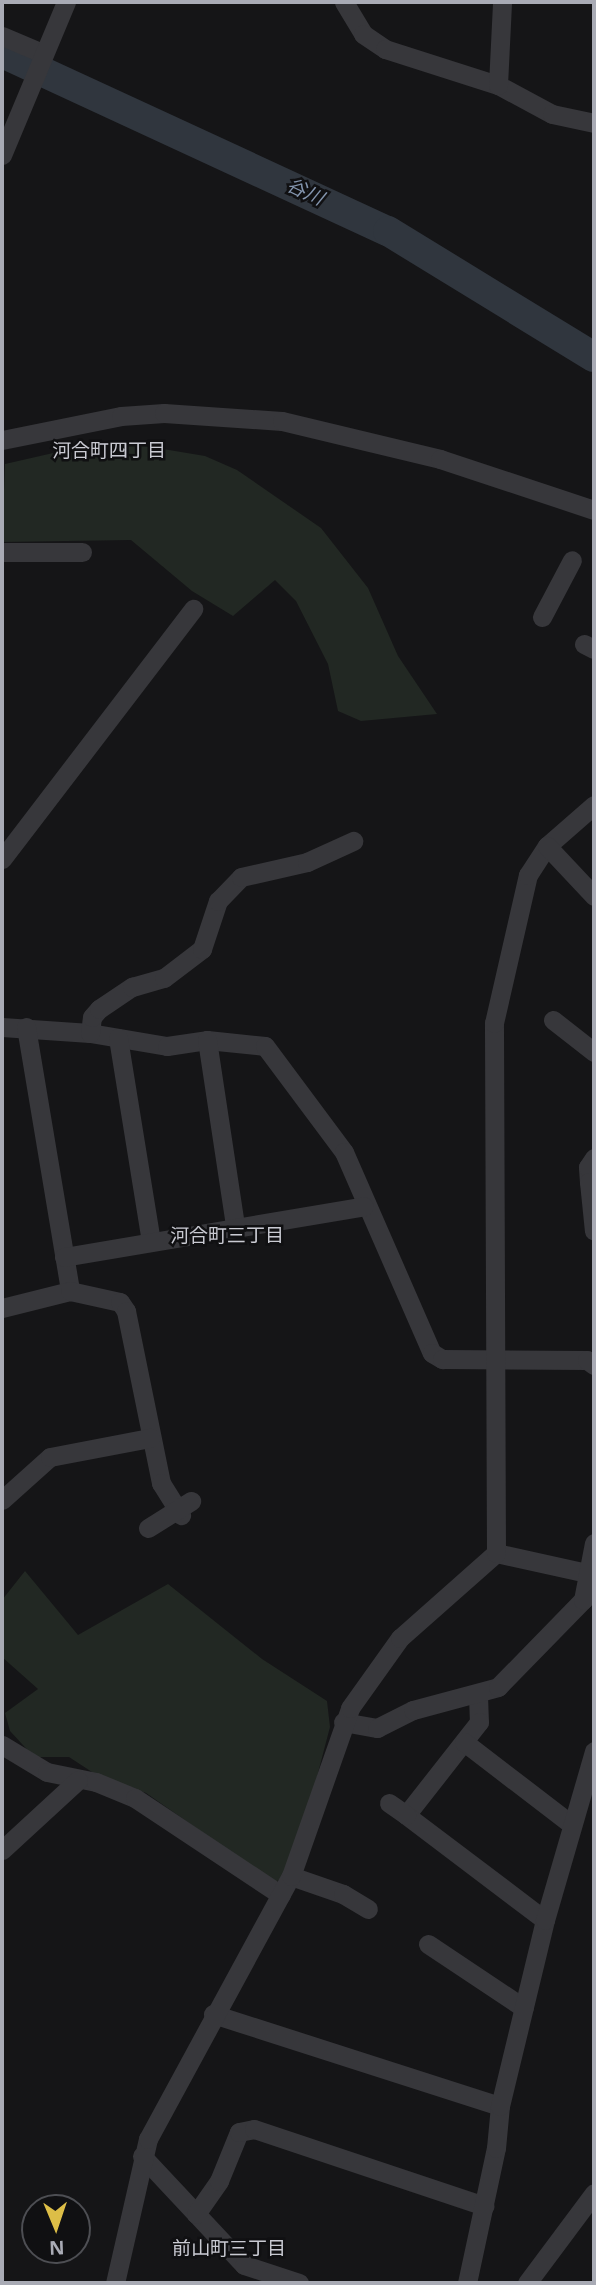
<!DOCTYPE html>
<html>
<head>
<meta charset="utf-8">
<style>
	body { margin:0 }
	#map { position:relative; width:596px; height:2285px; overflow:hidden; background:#151517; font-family:"Noto Sans","Noto Sans JP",sans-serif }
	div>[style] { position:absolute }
	.green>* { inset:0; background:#222823 }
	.river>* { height:30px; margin:-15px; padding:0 15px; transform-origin:15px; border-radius:15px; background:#30363e }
	.minor>* { height:19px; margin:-9.5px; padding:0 9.5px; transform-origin:9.5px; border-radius:9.5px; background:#37373b }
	span { translate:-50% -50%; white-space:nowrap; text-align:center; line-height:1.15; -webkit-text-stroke:5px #101012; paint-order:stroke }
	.water-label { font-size:19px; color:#8394ad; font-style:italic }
	.neighbourhood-label { font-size:19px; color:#c9cad2 }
	.frame { position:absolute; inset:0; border:4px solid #a9abb5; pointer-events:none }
	.north { position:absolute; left:21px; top:2194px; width:70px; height:70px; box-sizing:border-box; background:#101012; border:2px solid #4d4e53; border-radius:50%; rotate:178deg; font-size:19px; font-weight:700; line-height:28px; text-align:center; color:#a9abb5 }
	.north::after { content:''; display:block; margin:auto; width:24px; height:32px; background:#ddbe47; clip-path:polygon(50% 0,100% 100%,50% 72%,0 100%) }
</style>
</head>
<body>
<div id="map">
	<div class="green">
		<i style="clip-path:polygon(139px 445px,205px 456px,237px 470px,321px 528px,368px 588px,398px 656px,437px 714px,361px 721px,338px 711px,328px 664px,296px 601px,275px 580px,233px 616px,192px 591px,131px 540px,2px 542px,5px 464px,62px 451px)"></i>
		<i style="clip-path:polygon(25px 1571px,78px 1635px,168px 1584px,262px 1659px,327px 1701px,330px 1727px,291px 1876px,274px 1882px,146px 1793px,95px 1774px,69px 1757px,34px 1757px,10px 1731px,5px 1713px,38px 1689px,2px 1657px,2px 1600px)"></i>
	</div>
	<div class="river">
		<i style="left:2px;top:53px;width:425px;rotate:24.8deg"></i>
		<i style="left:388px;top:231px;width:241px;rotate:31.5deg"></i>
	</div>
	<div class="minor">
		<i style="left:344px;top:2px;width:37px;rotate:59deg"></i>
		<i style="left:363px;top:34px;width:27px;rotate:34deg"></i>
		<i style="left:385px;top:49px;width:119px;rotate:17.7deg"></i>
		<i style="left:498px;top:85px;width:61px;rotate:28.2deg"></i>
		<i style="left:552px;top:114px;width:43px;rotate:12.1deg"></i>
		<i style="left:2px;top:36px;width:43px;rotate:23deg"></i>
		<i style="left:498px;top:85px;width:83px;rotate:-87.2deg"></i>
		<i style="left:2px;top:155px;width:166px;rotate:-67.3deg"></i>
		<i style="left:2px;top:440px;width:121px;rotate:-11.4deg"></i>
		<i style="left:121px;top:416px;width:43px;rotate:-4deg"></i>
		<i style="left:164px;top:413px;width:118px;rotate:3.9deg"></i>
		<i style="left:282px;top:421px;width:163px;rotate:13.5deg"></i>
		<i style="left:440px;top:459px;width:162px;rotate:18.3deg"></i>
		<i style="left:2px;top:552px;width:80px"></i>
		<i style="left:542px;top:617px;width:64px;rotate:-62.2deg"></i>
		<i style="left:584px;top:644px;width:11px;rotate:27deg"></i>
		<i style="left:547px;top:846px;width:62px;rotate:-41.1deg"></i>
		<i style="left:2px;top:859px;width:315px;rotate:-52.6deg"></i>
		<i style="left:553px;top:1020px;width:52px;rotate:38deg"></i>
		<i style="left:2px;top:1027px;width:88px;rotate:3.9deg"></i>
		<i style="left:90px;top:1033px;width:78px;rotate:9.6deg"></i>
		<i style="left:167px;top:1046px;width:40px;rotate:-8.5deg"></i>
		<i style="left:207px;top:1040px;width:58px;rotate:5.9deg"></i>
		<i style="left:265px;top:1046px;width:132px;rotate:53.3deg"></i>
		<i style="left:344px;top:1152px;width:219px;rotate:66.4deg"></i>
		<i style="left:432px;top:1353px;width:12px;rotate:31deg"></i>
		<i style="left:442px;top:1359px;width:145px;rotate:0.4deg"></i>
		<i style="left:587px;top:1360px;width:9px;rotate:36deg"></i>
		<i style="left:26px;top:1027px;width:268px;rotate:80.5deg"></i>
		<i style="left:90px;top:1033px;width:16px;rotate:-83deg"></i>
		<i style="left:92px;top:1017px;width:11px;rotate:-49deg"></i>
		<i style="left:99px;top:1009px;width:40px;rotate:-34deg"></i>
		<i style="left:132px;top:987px;width:33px;rotate:-16deg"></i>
		<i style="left:164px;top:978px;width:48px;rotate:-37.3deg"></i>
		<i style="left:202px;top:949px;width:51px;rotate:-71.6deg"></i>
		<i style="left:218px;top:901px;width:33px;rotate:-46deg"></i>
		<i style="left:241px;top:877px;width:68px;rotate:-12.8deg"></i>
		<i style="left:307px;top:862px;width:51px;rotate:-24.5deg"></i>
		<i style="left:118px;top:1038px;width:206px;rotate:80.8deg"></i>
		<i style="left:207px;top:1040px;width:188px;rotate:81.4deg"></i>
		<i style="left:589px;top:1182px;width:15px;rotate:-94deg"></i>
		<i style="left:588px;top:1167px;width:11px;rotate:-56deg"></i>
		<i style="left:594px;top:1186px;width:6px;rotate:-141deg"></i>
		<i style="left:589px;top:1182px;width:49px;rotate:84.2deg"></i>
		<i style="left:64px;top:1257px;width:304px;rotate:-9.6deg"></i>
		<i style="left:2px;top:1308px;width:70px;rotate:-14deg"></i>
		<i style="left:70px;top:1291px;width:51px;rotate:12.4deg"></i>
		<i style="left:120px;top:1302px;width:11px;rotate:56deg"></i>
		<i style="left:126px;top:1311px;width:176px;rotate:78.5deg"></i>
		<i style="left:161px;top:1483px;width:38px;rotate:58deg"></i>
		<i style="left:2px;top:1500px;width:64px;rotate:-41.9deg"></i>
		<i style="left:50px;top:1457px;width:102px;rotate:-10.8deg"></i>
		<i style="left:148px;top:1528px;width:51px;rotate:-32.1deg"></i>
		<i style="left:496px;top:1553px;width:93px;rotate:12.4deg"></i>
		<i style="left:478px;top:1695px;width:27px;rotate:88deg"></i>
		<i style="left:479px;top:1722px;width:118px;rotate:128.1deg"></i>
		<i style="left:406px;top:1815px;width:174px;rotate:37.1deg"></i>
		<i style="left:343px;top:1722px;width:35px;rotate:10deg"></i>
		<i style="left:377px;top:1728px;width:40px;rotate:-26.6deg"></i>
		<i style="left:413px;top:1710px;width:88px;rotate:-15.1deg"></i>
		<i style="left:498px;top:1687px;width:122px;rotate:-45.7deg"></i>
		<i style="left:583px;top:1600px;width:58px;rotate:-79.1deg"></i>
		<i style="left:464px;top:1742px;width:136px;rotate:37.5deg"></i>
		<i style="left:2px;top:1745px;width:52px;rotate:31deg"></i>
		<i style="left:47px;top:1772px;width:50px;rotate:11.5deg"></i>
		<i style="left:96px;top:1782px;width:42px;rotate:22.3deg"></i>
		<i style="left:135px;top:1798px;width:175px;rotate:33.6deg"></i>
		<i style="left:389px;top:1803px;width:21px;rotate:35deg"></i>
		<i style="left:2px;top:1850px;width:103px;rotate:-42.6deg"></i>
		<i style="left:291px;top:1876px;width:55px;rotate:19.1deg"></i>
		<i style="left:343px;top:1894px;width:29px;rotate:31deg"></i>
		<i style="left:428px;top:1944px;width:115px;rotate:33.7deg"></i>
		<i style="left:213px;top:2014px;width:301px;rotate:17.8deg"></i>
		<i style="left:142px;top:2156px;width:149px;rotate:46.9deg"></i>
		<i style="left:244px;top:2265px;width:58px;rotate:18.1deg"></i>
		<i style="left:196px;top:2214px;width:40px;rotate:-55.1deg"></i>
		<i style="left:219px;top:2181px;width:53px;rotate:-67.8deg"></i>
		<i style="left:239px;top:2132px;width:15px;rotate:-11deg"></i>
		<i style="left:254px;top:2129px;width:243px;rotate:18.5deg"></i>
		<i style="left:115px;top:2283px;width:148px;rotate:-77.1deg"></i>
		<i style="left:148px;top:2139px;width:299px;rotate:-61.5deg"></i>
		<i style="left:291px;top:1876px;width:178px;rotate:-70.6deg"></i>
		<i style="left:350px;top:1708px;width:86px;rotate:-54.5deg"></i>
		<i style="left:400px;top:1638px;width:128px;rotate:-41.5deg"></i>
		<i style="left:496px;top:1553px;width:530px;rotate:-90.22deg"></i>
		<i style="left:494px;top:1023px;width:152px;rotate:-77.1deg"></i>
		<i style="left:528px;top:875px;width:35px;rotate:-57deg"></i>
		<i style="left:547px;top:846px;width:69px;rotate:46.8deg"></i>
		<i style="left:467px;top:2283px;width:138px;rotate:-77.9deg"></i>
		<i style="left:496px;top:2148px;width:42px;rotate:-84.6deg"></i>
		<i style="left:500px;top:2106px;width:191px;rotate:-76.4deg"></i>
		<i style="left:545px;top:1920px;width:176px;rotate:-73.8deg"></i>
		<i style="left:527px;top:2283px;width:112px;rotate:-53.3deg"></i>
	</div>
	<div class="water-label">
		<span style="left:305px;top:192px;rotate:25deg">谷川</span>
	</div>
	<div class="neighbourhood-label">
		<span style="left:109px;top:451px">河合町四丁目</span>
		<span style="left:227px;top:1236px">河合町三丁目</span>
		<span style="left:229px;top:2249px">前山町三丁目</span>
	</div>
	<div class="frame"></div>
	<div class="north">N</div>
</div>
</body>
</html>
